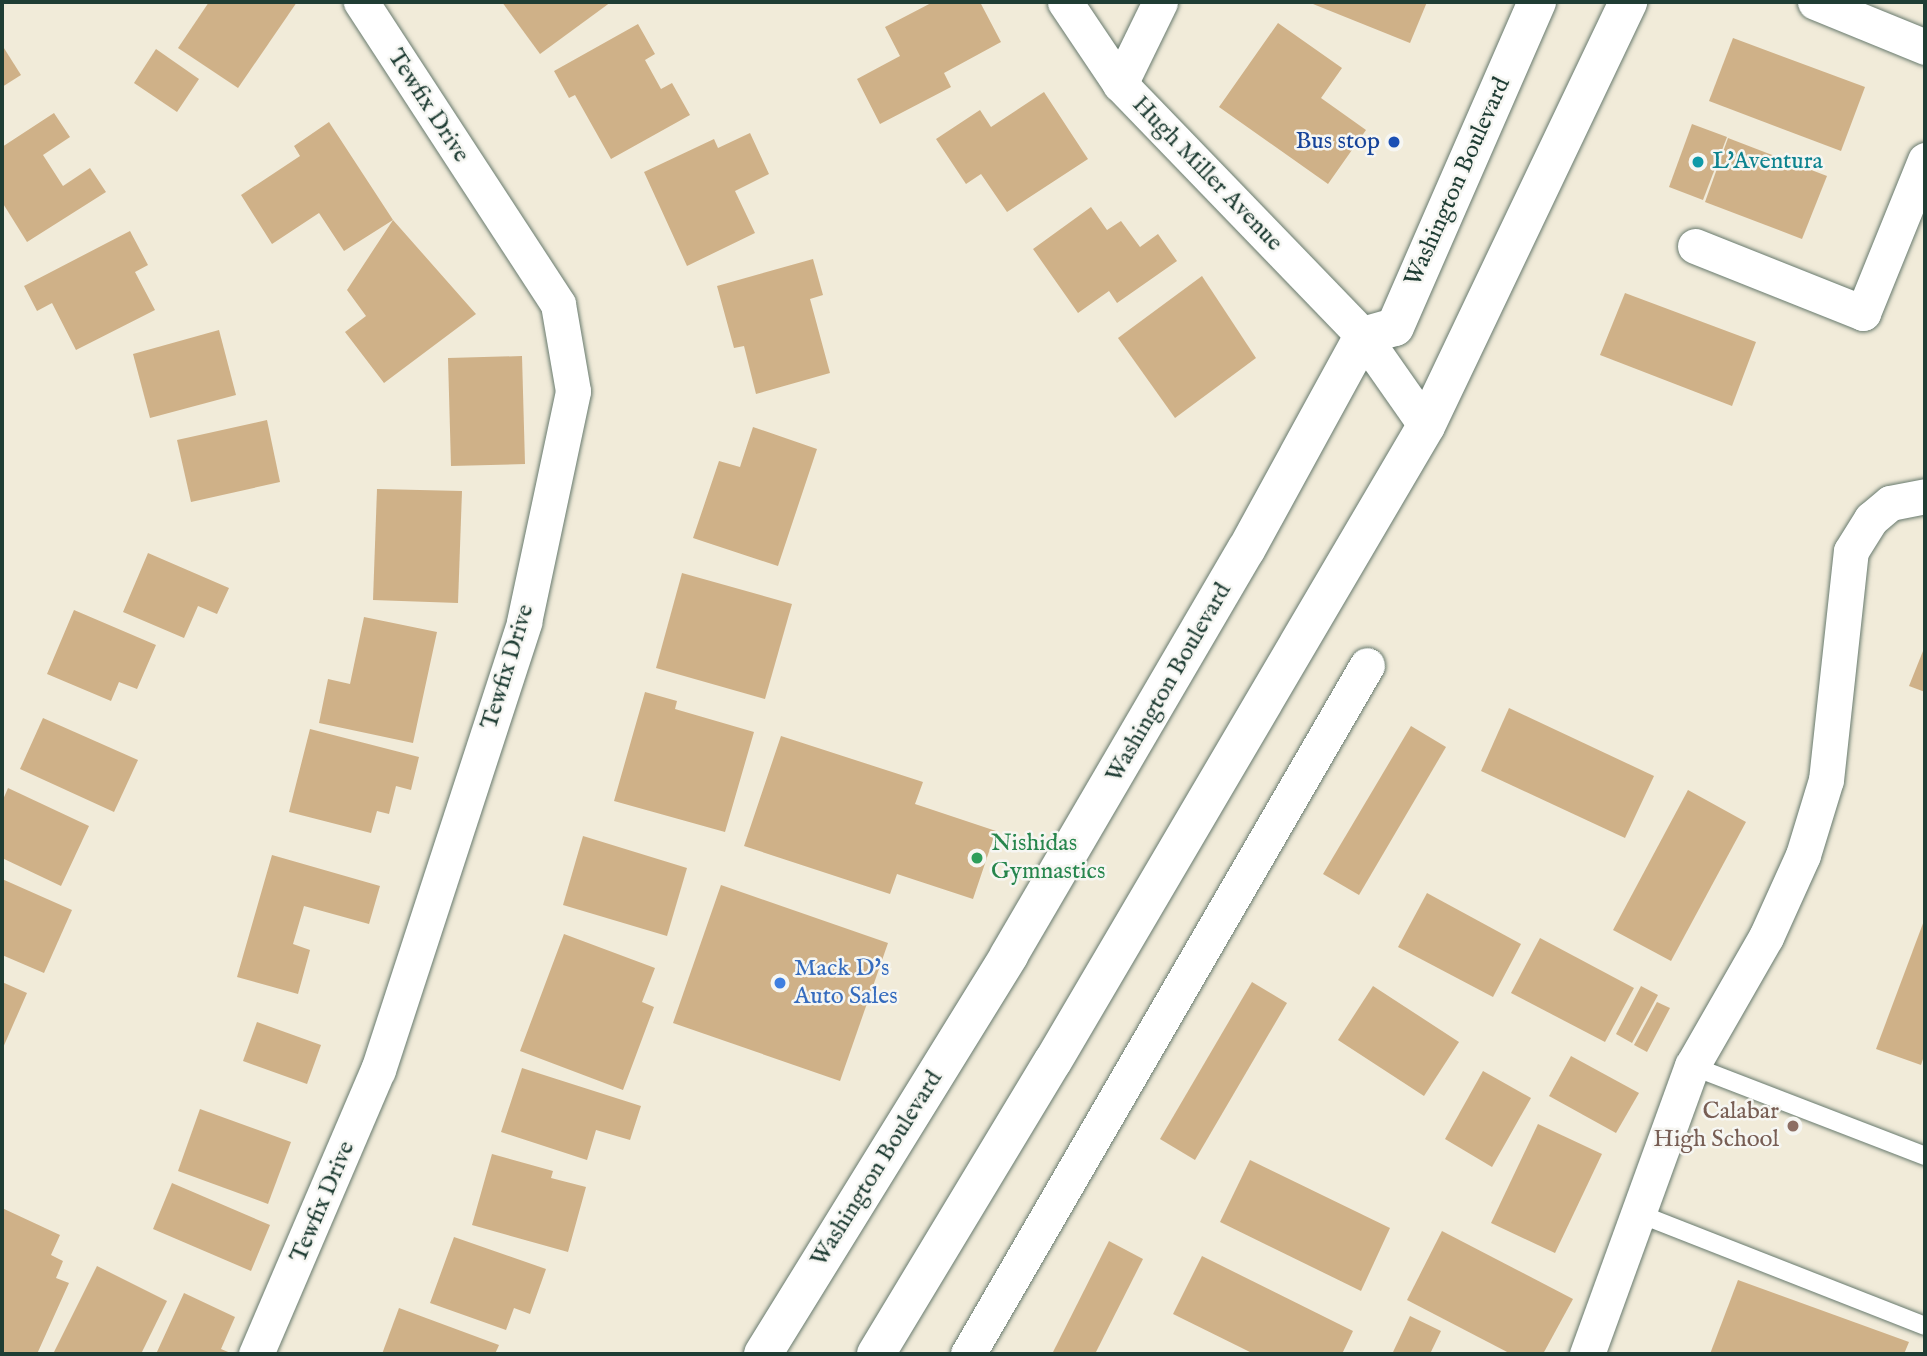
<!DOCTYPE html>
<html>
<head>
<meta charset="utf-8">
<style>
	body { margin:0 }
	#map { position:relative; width:1927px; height:1356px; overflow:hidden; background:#f1ebd9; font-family:"IM FELL English",serif }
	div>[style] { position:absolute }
	.building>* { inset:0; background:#cfb188 }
	.roads { filter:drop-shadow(0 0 2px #687a6e) drop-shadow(0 0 2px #687a6e) }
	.lane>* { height:18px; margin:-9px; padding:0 9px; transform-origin:9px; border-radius:9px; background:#fff }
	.street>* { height:35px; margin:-17.5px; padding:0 17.5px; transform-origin:17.5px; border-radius:17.5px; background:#fff }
	.highway>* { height:38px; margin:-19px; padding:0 19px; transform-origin:19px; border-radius:19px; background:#fff }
	.dots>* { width:19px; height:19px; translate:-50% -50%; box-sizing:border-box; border:4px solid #f6f6f2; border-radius:50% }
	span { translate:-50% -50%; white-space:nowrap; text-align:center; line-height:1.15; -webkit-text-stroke:5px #f6f6f2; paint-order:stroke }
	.street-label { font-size:24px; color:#1f3d34 }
	.transit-label { font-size:24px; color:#164399 }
	.right { translate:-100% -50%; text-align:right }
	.culture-label { font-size:24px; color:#0d838f }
	.left { translate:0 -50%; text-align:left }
	.leisure-label { font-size:24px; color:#27864d }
	.shop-label { font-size:24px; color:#366cbe }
	.education-label { font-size:24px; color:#785e54 }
	.frame { position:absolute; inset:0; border:4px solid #1f3d34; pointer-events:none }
</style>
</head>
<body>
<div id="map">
	<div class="building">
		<i style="clip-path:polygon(209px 2px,297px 2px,238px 88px,178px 48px)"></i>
		<i style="clip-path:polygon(502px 2px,611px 2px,540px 54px)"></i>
		<i style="clip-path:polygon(933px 2px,980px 2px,1001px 42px,944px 73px,951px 87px,880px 124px,857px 79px,900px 56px,885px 27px)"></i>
		<i style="clip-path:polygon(1308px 2px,1427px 2px,1410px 43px)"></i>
		<i style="clip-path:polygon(1278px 23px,1342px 68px,1321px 98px,1366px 130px,1328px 184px,1219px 107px)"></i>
		<i style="clip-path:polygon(638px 24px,655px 54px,645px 60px,661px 89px,672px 83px,690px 115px,611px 159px,575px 95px,569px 98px,554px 71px)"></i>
		<i style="clip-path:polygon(1733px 38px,1865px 87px,1841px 151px,1709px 101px)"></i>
		<i style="clip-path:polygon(2px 45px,21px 75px,2px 87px)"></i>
		<i style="clip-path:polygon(156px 49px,199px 79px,177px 112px,134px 83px)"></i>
		<i style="clip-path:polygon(1044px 92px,1088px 159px,1007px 212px,981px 174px,966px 184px,936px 139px,980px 110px,991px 127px)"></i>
		<i style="clip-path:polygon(54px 113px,70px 137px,43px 155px,63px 186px,90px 168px,106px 192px,27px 242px,2px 202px,2px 147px)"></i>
		<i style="clip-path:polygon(329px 122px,393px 220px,344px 251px,319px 213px,272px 244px,241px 195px,300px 156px,294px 146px)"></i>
		<i style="clip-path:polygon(1692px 124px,1727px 137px,1703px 200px,1669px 187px)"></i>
		<i style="clip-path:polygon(750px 133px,769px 174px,735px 191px,755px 233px,687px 266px,644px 172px,714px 139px,718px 148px)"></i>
		<i style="clip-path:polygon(1728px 138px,1827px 176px,1802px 239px,1705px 202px)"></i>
		<i style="clip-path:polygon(1091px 207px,1107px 230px,1121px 221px,1140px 247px,1158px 234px,1177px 261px,1117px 303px,1109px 291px,1078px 313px,1033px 249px)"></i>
		<i style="clip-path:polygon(393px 220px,476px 314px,384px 383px,345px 332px,366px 316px,347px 290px)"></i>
		<i style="clip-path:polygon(130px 231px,148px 265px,135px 272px,155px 310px,76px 350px,52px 303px,37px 311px,24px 286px)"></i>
		<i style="clip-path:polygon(813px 259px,823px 295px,810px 299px,830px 373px,756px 394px,744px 346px,734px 348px,717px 286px)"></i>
		<i style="clip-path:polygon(1202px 276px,1256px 358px,1175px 418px,1118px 338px)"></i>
		<i style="clip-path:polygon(1625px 293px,1756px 342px,1732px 406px,1600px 355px)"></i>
		<i style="clip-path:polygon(219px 330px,236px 395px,150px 418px,133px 354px)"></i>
		<i style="clip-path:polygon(522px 356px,525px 464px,451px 466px,448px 358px)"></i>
		<i style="clip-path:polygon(267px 420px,280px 482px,191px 502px,177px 440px)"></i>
		<i style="clip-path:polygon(753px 427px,817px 449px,778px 566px,693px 538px,719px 461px,740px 467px)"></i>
		<i style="clip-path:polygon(377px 489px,462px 491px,458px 603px,373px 600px)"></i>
		<i style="clip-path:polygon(148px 553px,229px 588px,217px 614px,198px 606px,184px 638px,123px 612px)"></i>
		<i style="clip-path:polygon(682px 573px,792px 604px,765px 699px,656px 668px)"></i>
		<i style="clip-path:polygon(74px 610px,156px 645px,137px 689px,119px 682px,111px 701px,47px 674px)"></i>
		<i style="clip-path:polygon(364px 617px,437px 632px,413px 743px,319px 723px,328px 679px,350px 684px)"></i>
		<i style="clip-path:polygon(1925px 646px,1925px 692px,1909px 686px)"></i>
		<i style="clip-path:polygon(645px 692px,677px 701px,675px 709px,754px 732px,725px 832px,614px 801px)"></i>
		<i style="clip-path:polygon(1509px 708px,1654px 776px,1625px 838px,1481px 771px)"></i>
		<i style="clip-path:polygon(43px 718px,138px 760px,114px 812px,20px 769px)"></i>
		<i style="clip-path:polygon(1411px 726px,1446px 747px,1359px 895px,1323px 874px)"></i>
		<i style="clip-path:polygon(310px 729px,419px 757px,411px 790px,396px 786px,389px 814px,377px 811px,371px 833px,289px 812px)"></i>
		<i style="clip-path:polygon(781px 736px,923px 782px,915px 804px,996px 831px,973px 899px,897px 874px,890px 894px,744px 846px)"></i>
		<i style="clip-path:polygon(8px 788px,89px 826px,61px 886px,2px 858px,2px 802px)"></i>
		<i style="clip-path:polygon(1688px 790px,1746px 822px,1671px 961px,1613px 930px)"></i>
		<i style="clip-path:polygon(583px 836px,687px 868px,667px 936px,563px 905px)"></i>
		<i style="clip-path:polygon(272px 855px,380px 886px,369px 924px,304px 906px,293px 944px,310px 950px,298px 994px,237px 977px)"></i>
		<i style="clip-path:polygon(2px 879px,72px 910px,44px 973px,2px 955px)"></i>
		<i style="clip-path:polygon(721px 885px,888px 943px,840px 1081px,673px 1023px)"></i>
		<i style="clip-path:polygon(1427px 893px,1521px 944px,1493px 997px,1398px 947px)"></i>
		<i style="clip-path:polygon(1925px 918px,1925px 1053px,1921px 1065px,1876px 1049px)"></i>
		<i style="clip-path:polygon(564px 934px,655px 968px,642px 1002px,654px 1007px,623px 1090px,520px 1051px)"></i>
		<i style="clip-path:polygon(1540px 938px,1634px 988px,1605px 1042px,1511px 993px)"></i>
		<i style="clip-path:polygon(2px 982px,27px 993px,2px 1050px)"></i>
		<i style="clip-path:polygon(1252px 982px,1287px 1003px,1195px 1160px,1160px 1139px)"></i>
		<i style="clip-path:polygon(1373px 986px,1459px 1042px,1424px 1096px,1338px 1040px)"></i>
		<i style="clip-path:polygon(1641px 986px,1658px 995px,1632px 1043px,1616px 1034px)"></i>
		<i style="clip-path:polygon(1657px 1002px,1670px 1008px,1647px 1052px,1634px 1045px)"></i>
		<i style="clip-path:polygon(257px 1022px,321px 1045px,307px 1084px,243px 1061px)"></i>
		<i style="clip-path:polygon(1571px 1056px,1639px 1093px,1616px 1133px,1549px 1096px)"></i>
		<i style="clip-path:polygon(522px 1068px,641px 1106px,630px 1140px,596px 1130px,587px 1160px,501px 1132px)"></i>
		<i style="clip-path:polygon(1483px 1071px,1531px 1098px,1492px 1167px,1445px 1139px)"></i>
		<i style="clip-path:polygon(200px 1109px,291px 1142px,268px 1204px,178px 1171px)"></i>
		<i style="clip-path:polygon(1538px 1124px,1602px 1154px,1555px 1253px,1491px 1223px)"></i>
		<i style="clip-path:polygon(492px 1154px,553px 1171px,551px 1178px,586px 1187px,568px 1252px,472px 1225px)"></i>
		<i style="clip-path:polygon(1250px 1160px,1390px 1228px,1361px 1291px,1220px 1222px)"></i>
		<i style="clip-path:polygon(172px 1183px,270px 1225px,251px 1271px,153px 1229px)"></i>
		<i style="clip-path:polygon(2px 1208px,60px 1235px,51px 1255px,63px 1261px,56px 1278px,69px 1283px,37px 1354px,2px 1354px)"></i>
		<i style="clip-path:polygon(1442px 1231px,1573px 1299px,1543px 1354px,1511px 1354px,1407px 1300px)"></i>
		<i style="clip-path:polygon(454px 1237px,546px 1269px,530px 1314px,514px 1308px,506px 1330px,430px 1303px)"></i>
		<i style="clip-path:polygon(1109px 1241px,1143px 1259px,1095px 1354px,1052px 1354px)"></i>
		<i style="clip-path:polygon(1202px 1256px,1353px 1331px,1342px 1354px,1254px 1354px,1173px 1314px)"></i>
		<i style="clip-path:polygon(97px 1266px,167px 1301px,141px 1354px,53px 1354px)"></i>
		<i style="clip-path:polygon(1738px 1280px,1909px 1342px,1904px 1354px,1710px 1354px)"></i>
		<i style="clip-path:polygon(184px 1293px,235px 1317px,221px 1349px,233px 1354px,156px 1354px)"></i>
		<i style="clip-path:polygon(399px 1308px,499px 1345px,495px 1354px,382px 1354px)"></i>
		<i style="clip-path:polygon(1410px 1316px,1441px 1331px,1430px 1354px,1393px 1352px)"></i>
	</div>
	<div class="roads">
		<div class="lane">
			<i style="left:1692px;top:1066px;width:250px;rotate:21.1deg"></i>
			<i style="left:1637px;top:1213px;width:309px;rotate:21.4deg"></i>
		</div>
		<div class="street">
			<i style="left:1065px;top:2px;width:99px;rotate:56.1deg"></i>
			<i style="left:1120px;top:84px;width:350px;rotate:46deg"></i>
			<i style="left:1363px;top:336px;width:110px;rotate:55deg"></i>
			<i style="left:1815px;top:2px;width:119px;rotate:22.2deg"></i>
			<i style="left:1120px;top:84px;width:91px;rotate:-64deg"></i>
			<i style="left:1695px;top:246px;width:181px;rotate:21.7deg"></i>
			<i style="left:1863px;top:313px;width:165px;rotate:-67.9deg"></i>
			<i style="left:256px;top:1354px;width:309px;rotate:-66.8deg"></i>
			<i style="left:378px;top:1070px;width:471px;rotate:-71.9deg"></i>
			<i style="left:524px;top:622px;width:236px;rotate:-78deg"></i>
			<i style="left:573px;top:391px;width:88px;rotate:-99.8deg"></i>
			<i style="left:558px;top:304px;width:361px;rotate:-123.1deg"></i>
			<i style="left:968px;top:1354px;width:796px;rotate:-59.92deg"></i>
			<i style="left:1587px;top:1354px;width:307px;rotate:-70deg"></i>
			<i style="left:1692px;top:1066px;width:149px;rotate:-60.2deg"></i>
			<i style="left:1766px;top:937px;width:90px;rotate:-65.7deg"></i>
			<i style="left:1803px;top:855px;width:78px;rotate:-73deg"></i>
			<i style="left:1826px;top:780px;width:230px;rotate:-83.8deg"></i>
			<i style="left:1851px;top:551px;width:38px;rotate:-58deg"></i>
			<i style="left:1871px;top:519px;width:25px;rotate:-40deg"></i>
			<i style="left:1890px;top:503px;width:36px;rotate:-11deg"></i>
		</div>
		<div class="highway">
			<i style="left:763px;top:1354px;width:469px;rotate:-58.3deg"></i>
			<i style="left:1009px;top:955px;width:469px;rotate:-59.7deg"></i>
			<i style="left:1246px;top:550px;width:244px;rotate:-61.3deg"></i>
			<i style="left:1363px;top:336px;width:33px;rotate:-16deg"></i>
			<i style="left:1395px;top:327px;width:355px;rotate:-66.4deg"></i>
			<i style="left:876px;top:1354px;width:342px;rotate:-58.9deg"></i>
			<i style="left:1053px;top:1061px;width:736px;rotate:-59.57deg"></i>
			<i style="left:1426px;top:426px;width:470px;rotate:-64.5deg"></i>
		</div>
	</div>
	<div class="dots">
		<i style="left:1394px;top:142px;background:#1a4fb4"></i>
		<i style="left:1698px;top:162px;background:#0f9aa8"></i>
		<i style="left:977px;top:858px;background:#2e9e5b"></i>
		<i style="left:780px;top:983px;background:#3f7fe0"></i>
		<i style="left:1793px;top:1126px;background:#8d6e63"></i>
	</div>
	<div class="street-label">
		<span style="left:428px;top:106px;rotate:57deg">Tewfix Drive</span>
		<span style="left:1207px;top:174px;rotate:46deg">Hugh Miller Avenue</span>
		<span style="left:1458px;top:182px;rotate:-66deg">Washington Boulevard</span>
		<span style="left:508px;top:667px;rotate:-73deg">Tewfix Drive</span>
		<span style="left:1169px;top:683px;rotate:-60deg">Washington Boulevard</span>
		<span style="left:877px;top:1169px;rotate:-58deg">Washington Boulevard</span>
		<span style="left:323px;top:1202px;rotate:-67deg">Tewfix Drive</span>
	</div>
	<div class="transit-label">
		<span class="right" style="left:1380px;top:142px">Bus stop</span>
	</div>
	<div class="culture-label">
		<span class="left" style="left:1712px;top:162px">L'Aventura</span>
	</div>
	<div class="leisure-label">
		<span class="left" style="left:991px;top:858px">Nishidas<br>Gymnastics</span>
	</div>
	<div class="shop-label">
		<span class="left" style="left:794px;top:983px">Mack D's<br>Auto Sales</span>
	</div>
	<div class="education-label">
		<span class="right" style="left:1779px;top:1126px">Calabar<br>High School</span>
	</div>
	<div class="frame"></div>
</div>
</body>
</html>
